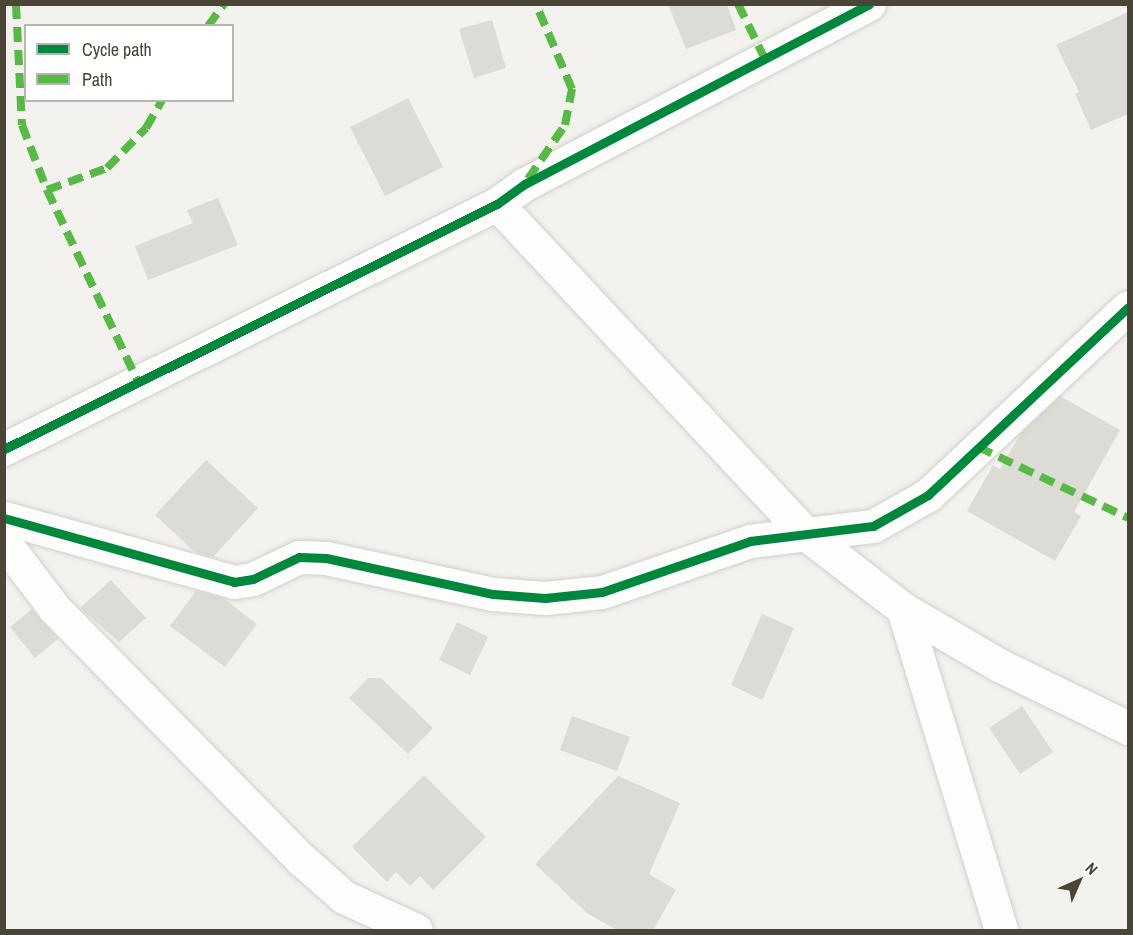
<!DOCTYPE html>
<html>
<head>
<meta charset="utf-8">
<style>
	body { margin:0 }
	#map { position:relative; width:1133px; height:935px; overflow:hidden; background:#f3f2ee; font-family:"Archivo Narrow",sans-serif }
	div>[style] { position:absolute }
	.building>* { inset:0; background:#dddbd6 }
	.roads { filter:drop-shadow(0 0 2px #d1d0cb) drop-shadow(0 0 2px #d1d0cb) }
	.minor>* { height:33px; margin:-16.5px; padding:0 16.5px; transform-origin:16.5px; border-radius:16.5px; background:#fdfdfc }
	.quiet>* { height:8px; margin-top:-4px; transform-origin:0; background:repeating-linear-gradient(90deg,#58b947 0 15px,transparent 0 23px) }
	.cycleway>* { height:9px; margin:-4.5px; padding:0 4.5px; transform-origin:4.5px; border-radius:4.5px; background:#00873e }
	span { translate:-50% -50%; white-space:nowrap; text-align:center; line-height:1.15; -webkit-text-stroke:4.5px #fff; paint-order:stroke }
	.frame { position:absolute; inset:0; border:6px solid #4b4538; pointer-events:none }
	.legend { position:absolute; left:24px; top:24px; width:210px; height:78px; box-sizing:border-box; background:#fff; border:2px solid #b7b5af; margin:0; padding:8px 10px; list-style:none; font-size:18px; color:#4b4538 }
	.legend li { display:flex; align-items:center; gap:12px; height:30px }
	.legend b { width:30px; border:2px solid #b7b5af }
	.north { position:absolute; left:1049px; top:851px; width:60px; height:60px; -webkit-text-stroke:4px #fff; paint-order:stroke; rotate:45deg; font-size:16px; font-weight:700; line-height:24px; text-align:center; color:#4b4538 }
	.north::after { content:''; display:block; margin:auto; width:21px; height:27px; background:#4b4538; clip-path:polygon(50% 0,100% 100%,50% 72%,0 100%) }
</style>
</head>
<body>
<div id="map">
	<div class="building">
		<i style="clip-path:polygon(668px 4px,727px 4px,736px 30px,686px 49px)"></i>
		<i style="clip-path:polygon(1128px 12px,1128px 114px,1091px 130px,1075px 94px,1079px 92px,1056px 45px)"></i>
		<i style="clip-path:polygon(492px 20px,506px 68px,474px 78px,459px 29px)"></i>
		<i style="clip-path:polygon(408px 98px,443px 167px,385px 196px,350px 127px)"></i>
		<i style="clip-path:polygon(218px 198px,238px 245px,148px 280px,135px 246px,193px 223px,187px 210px)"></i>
		<i style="clip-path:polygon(1060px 396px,1120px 430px,1074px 512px,1081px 516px,1055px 561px,967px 511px,993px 465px,1000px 469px,1021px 433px)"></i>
		<i style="clip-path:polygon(206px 460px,258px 508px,213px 557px,195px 552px,155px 515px)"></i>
		<i style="clip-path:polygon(111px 580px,146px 618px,119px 642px,80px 608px)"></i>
		<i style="clip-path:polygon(196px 591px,223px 598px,257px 624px,225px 667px,170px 626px)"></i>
		<i style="clip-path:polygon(32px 609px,58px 639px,35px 658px,10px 627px)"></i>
		<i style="clip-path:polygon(762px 614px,794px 628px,762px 700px,731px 685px)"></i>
		<i style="clip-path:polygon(457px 622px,488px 637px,470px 675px,439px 660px)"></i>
		<i style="clip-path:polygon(368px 678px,381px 678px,433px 728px,408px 754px,349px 698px)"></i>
		<i style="clip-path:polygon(1022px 706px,1053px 752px,1020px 774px,989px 728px)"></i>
		<i style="clip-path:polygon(572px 716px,630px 737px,617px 771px,560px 750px)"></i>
		<i style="clip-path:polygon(424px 775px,486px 837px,433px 890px,420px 876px,410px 886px,396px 872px,387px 882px,352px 847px)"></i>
		<i style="clip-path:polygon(618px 776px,680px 803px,649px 874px,676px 890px,653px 930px,617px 930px,588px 914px,535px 864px)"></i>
	</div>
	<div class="roads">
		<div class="minor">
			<i style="left:497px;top:204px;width:452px;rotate:46.9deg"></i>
			<i style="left:806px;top:534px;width:123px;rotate:37.7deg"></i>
			<i style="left:903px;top:609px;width:111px;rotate:30.3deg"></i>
			<i style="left:999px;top:665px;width:144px;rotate:26deg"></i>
			<i style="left:4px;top:449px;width:551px;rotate:-26.43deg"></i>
			<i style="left:497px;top:204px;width:34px;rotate:-36deg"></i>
			<i style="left:525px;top:184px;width:388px;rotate:-27.6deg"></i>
			<i style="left:4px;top:518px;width:239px;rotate:15.5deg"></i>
			<i style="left:234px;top:582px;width:19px;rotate:-9deg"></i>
			<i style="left:253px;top:579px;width:51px;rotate:-25.6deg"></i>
			<i style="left:299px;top:557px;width:27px;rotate:2deg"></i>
			<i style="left:326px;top:558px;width:171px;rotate:12.2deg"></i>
			<i style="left:493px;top:594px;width:52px;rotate:4.4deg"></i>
			<i style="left:545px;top:598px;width:57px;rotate:-6deg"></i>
			<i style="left:602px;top:592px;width:157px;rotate:-19deg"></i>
			<i style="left:750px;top:541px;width:124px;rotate:-7deg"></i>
			<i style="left:873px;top:526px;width:63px;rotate:-29.4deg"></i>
			<i style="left:928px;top:495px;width:274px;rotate:-43.2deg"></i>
			<i style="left:4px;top:542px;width:84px;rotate:52.7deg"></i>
			<i style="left:55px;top:609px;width:352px;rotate:45.5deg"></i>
			<i style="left:302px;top:860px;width:56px;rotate:41.4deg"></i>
			<i style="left:344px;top:897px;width:79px;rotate:24.6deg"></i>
			<i style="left:903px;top:609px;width:336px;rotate:73deg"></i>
		</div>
	</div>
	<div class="quiet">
		<i style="left:16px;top:4px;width:121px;rotate:87.2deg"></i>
		<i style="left:22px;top:125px;width:70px;rotate:69deg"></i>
		<i style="left:47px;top:190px;width:215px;rotate:64.6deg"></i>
		<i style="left:738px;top:4px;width:61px;rotate:63.9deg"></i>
		<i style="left:208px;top:26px;width:27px;rotate:-54deg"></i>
		<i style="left:528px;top:179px;width:65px;rotate:-55.6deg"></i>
		<i style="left:565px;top:125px;width:37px;rotate:-79deg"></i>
		<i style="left:572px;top:89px;width:92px;rotate:-113deg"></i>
		<i style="left:47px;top:190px;width:64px;rotate:-20.1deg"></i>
		<i style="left:107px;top:168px;width:56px;rotate:-45.7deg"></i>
		<i style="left:146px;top:128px;width:32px;rotate:-60deg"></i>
		<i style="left:978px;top:447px;width:166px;rotate:25.3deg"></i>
	</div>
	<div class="cycleway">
		<i style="left:4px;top:449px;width:551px;rotate:-26.43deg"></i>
		<i style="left:497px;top:204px;width:34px;rotate:-36deg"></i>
		<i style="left:525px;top:184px;width:388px;rotate:-27.6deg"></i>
		<i style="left:4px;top:518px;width:239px;rotate:15.5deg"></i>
		<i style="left:234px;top:582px;width:19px;rotate:-9deg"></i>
		<i style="left:253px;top:579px;width:51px;rotate:-25.6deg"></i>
		<i style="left:299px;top:557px;width:27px;rotate:2deg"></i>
		<i style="left:326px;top:558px;width:171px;rotate:12.2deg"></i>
		<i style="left:493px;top:594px;width:52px;rotate:4.4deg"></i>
		<i style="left:545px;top:598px;width:57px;rotate:-6deg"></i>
		<i style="left:602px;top:592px;width:157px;rotate:-19deg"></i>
		<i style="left:750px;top:541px;width:124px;rotate:-7deg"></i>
		<i style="left:873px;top:526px;width:63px;rotate:-29.4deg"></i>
		<i style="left:928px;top:495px;width:274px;rotate:-43.2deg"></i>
	</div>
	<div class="frame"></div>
	<ul class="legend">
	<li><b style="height:8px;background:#00873e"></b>Cycle path</li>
	<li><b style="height:8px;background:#58b947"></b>Path</li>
	</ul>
	<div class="north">N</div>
</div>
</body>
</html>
